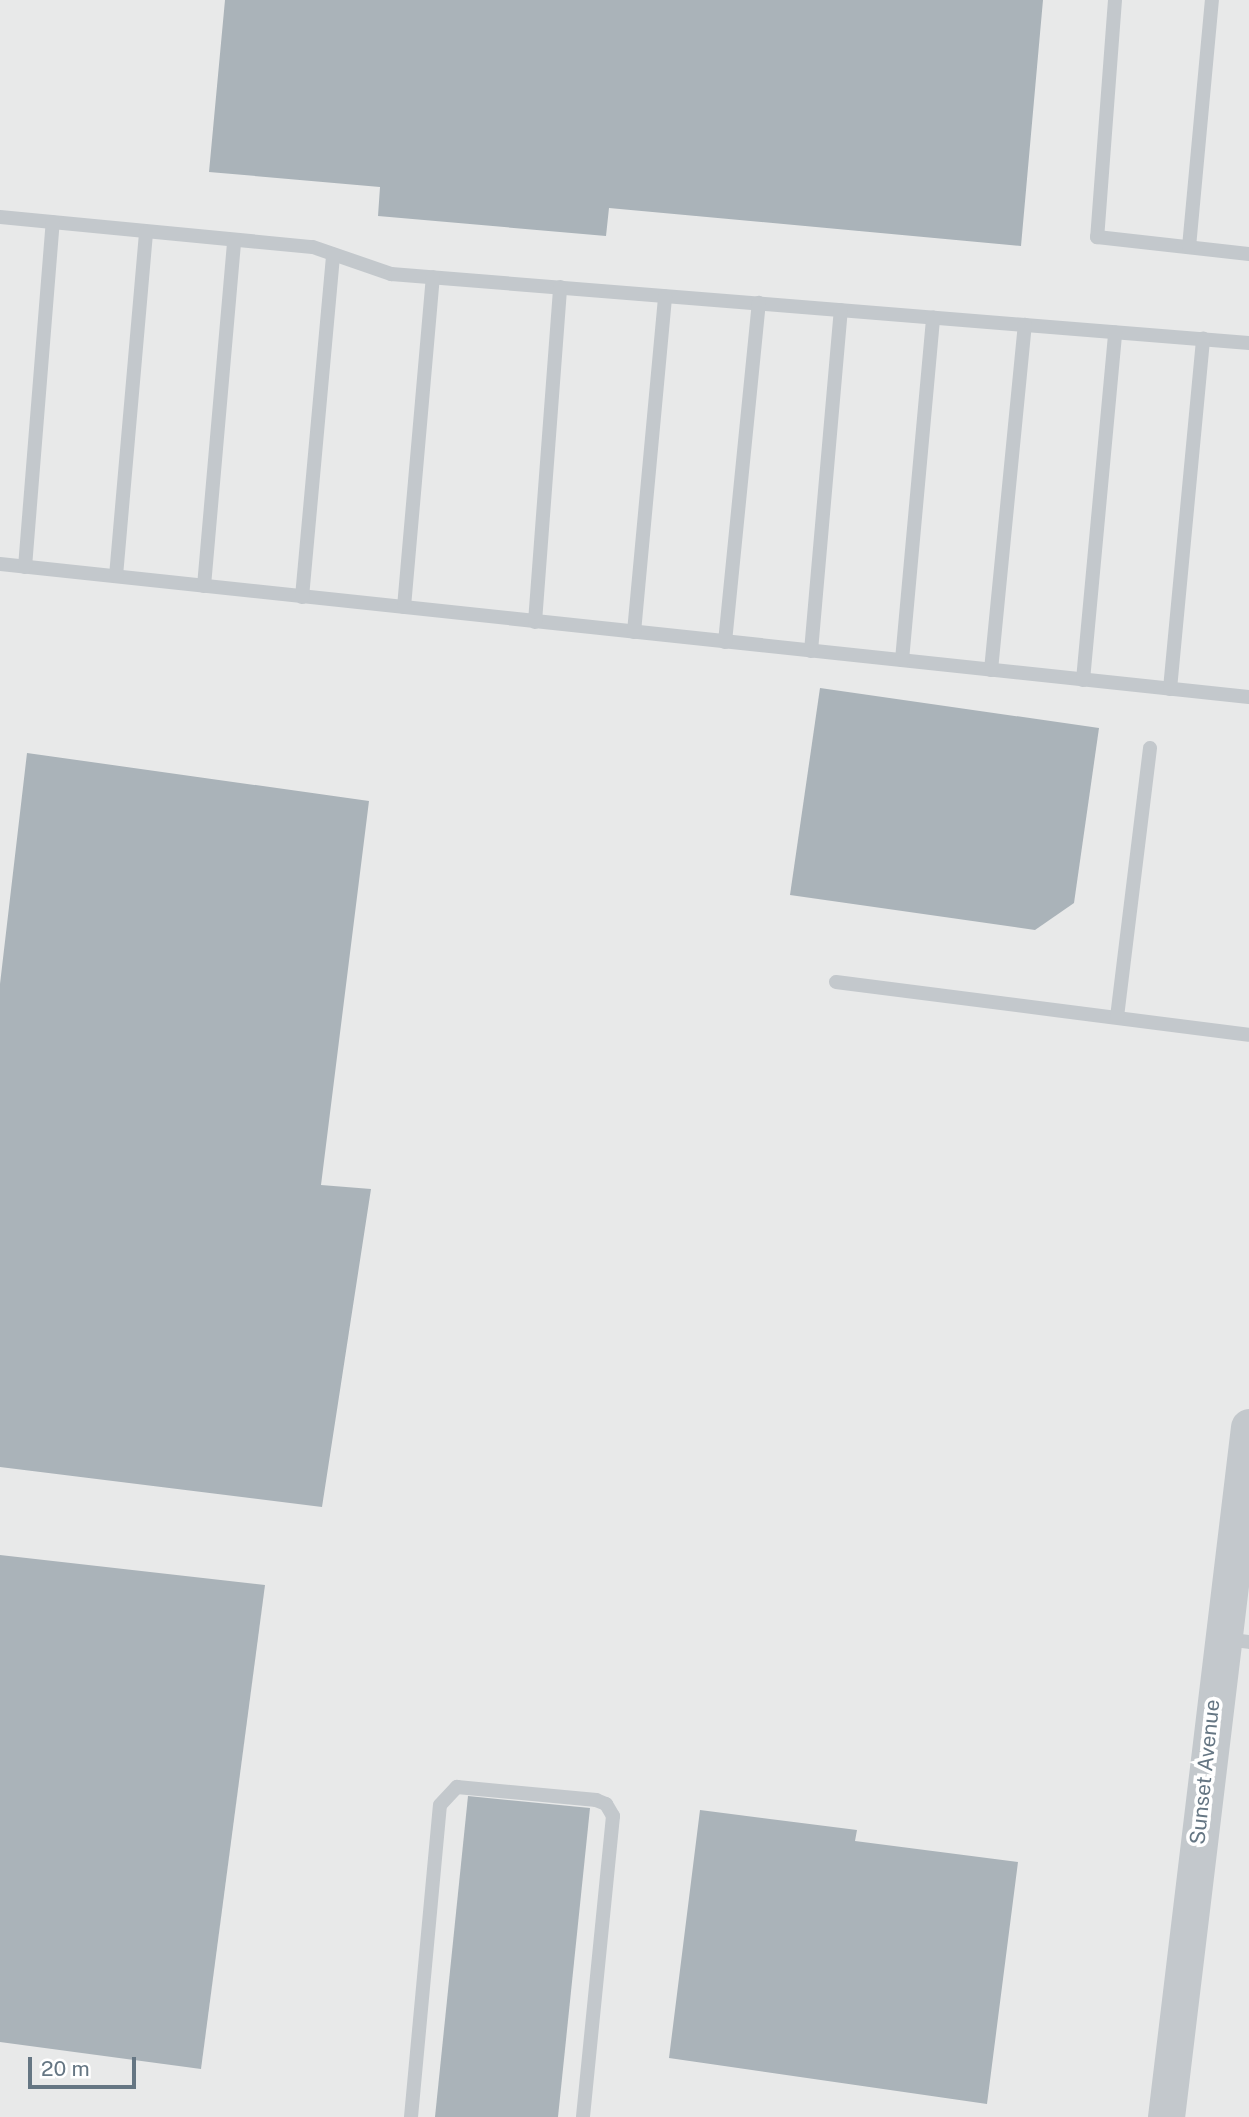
<!DOCTYPE html>
<html>
<head>
<meta charset="utf-8">
<style>
	body { margin:0 }
	#map { position:relative; width:1249px; height:2117px; overflow:hidden; background:#fafaf8; font-family:"Public Sans",sans-serif }
	div>[style] { position:absolute }
	.built>* { inset:0; background:#e8e9e9 }
	.building>* { inset:0; background:#aab3b9 }
	.service>* { height:14px; margin:-7px; padding:0 7px; transform-origin:7px; border-radius:7px; background:#c3c8cc }
	.tertiary>* { height:37px; margin:-18.5px; padding:0 18.5px; transform-origin:18.5px; border-radius:18.5px; background:#c3c8cc }
	span { translate:-50% -50%; white-space:nowrap; text-align:center; line-height:1.15; -webkit-text-stroke:7px #fff; paint-order:stroke }
	.street-label { font-size:21px; color:#657683 }
	.scale { position:absolute; left:28px; top:2057px; width:108px; height:32px; box-sizing:border-box; border:4px solid #657683; border-top:0; padding-left:9px; font-size:21px; line-height:24px; white-space:nowrap; color:#657683; -webkit-text-stroke:5px #fff; paint-order:stroke }
</style>
</head>
<body>
<div id="map">
	<div class="built">
		<i style="clip-path:polygon(0 0,1249px 0,1249px 2117px,0 2117px)"></i>
	</div>
	<div class="building">
		<i style="clip-path:polygon(225px 0,1043px 0,1021px 246px,609px 208px,606px 236px,378px 216px,380px 187px,209px 172px)"></i>
		<i style="clip-path:polygon(820px 688px,1099px 728px,1074px 903px,1035px 930px,790px 895px)"></i>
		<i style="clip-path:polygon(27px 753px,369px 801px,321px 1185px,371px 1189px,322px 1507px,0 1467px,0 984px)"></i>
		<i style="clip-path:polygon(0 1555px,265px 1585px,201px 2069px,0 2042px)"></i>
		<i style="clip-path:polygon(468px 1796px,590px 1808px,558px 2117px,435px 2117px)"></i>
		<i style="clip-path:polygon(700px 1810px,857px 1830px,855px 1841px,1018px 1862px,987px 2104px,669px 2058px)"></i>
	</div>
	<div class="service">
		<i style="left:1115px;top:0;width:238px;rotate:94.3deg"></i>
		<i style="left:1097px;top:237px;width:153px;rotate:6.4deg"></i>
		<i style="left:0;top:217px;width:314px;rotate:5.5deg"></i>
		<i style="left:313px;top:247px;width:83px;rotate:19.1deg"></i>
		<i style="left:391px;top:274px;width:861px;rotate:4.6deg"></i>
		<i style="left:1189px;top:247px;width:248px;rotate:-84.7deg"></i>
		<i style="left:0;top:564px;width:1256px;rotate:6.08deg"></i>
		<i style="left:25px;top:567px;width:346px;rotate:-85.4deg"></i>
		<i style="left:116px;top:576px;width:345px;rotate:-85deg"></i>
		<i style="left:204px;top:586px;width:346px;rotate:-85deg"></i>
		<i style="left:302px;top:597px;width:344px;rotate:-84.8deg"></i>
		<i style="left:404px;top:607px;width:331px;rotate:-85deg"></i>
		<i style="left:535px;top:622px;width:336px;rotate:-85.7deg"></i>
		<i style="left:634px;top:632px;width:337px;rotate:-84.7deg"></i>
		<i style="left:725px;top:642px;width:341px;rotate:-84.3deg"></i>
		<i style="left:811px;top:651px;width:342px;rotate:-85deg"></i>
		<i style="left:902px;top:660px;width:344px;rotate:-84.8deg"></i>
		<i style="left:991px;top:670px;width:347px;rotate:-84.4deg"></i>
		<i style="left:1083px;top:680px;width:349px;rotate:-84.7deg"></i>
		<i style="left:1170px;top:689px;width:352px;rotate:-84.6deg"></i>
		<i style="left:836px;top:982px;width:416px;rotate:7.3deg"></i>
		<i style="left:1117px;top:1017px;width:271px;rotate:-83deg"></i>
		<i style="left:1225px;top:1639px;width:24px;rotate:7deg"></i>
		<i style="left:411px;top:2117px;width:313px;rotate:-84.7deg"></i>
		<i style="left:440px;top:1805px;width:25px;rotate:-47deg"></i>
		<i style="left:457px;top:1787px;width:140px;rotate:5.3deg"></i>
		<i style="left:596px;top:1800px;width:11px;rotate:22deg"></i>
		<i style="left:606px;top:1804px;width:14px;rotate:60deg"></i>
		<i style="left:613px;top:1816px;width:302px;rotate:95.7deg"></i>
	</div>
	<div class="tertiary">
		<i style="left:1166px;top:2117px;width:695px;rotate:-83.14deg"></i>
	</div>
	<div class="street-label">
		<span style="left:1205px;top:1772px;rotate:-84deg">Sunset Avenue</span>
	</div>
	<div class="scale">20 m</div>
</div>
</body>
</html>
